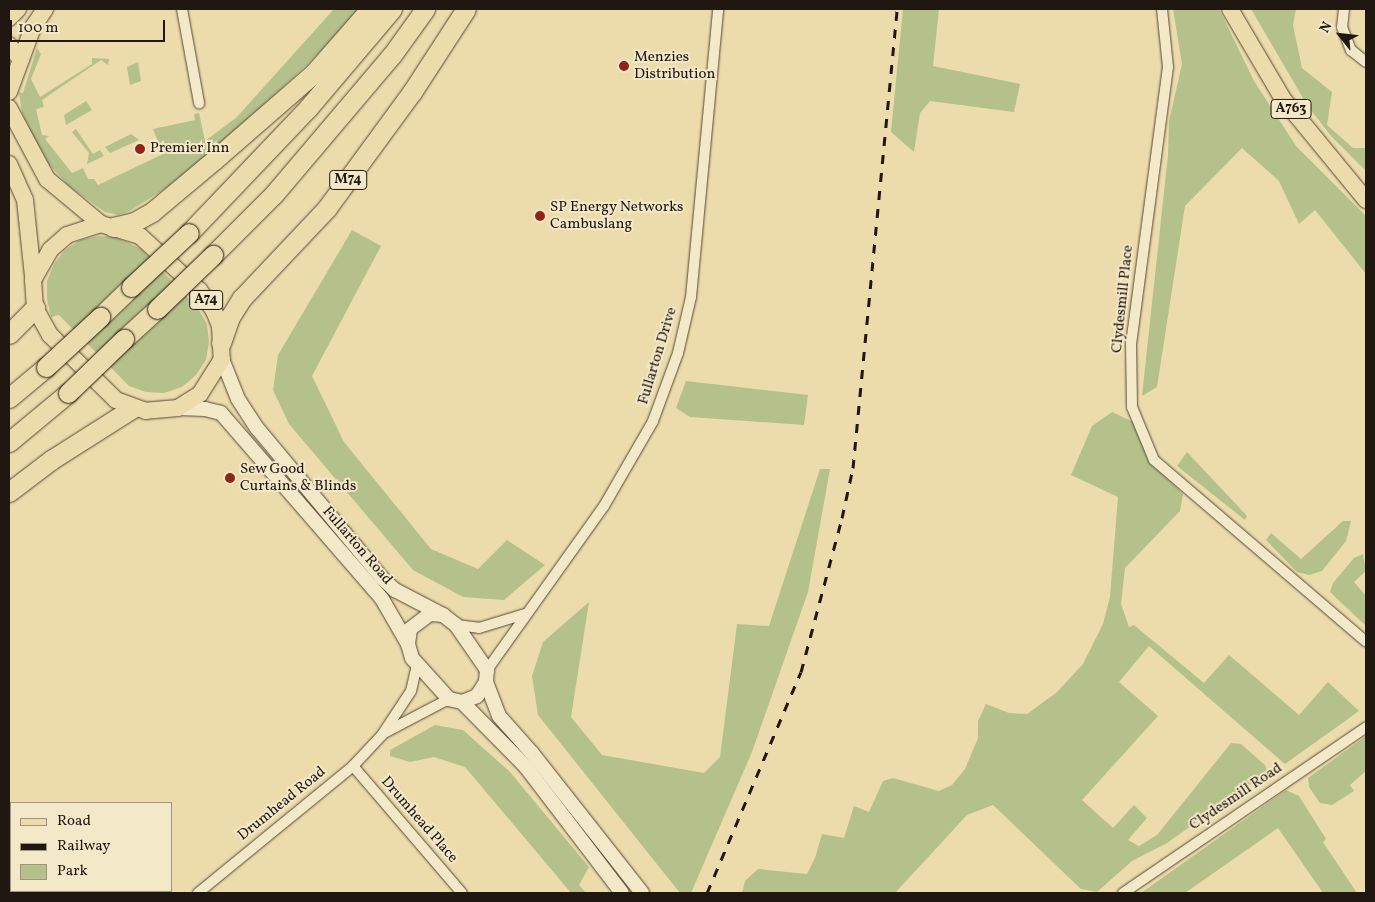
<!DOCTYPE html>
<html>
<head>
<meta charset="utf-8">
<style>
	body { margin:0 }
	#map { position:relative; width:1375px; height:902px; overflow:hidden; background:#ecdbab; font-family:Vollkorn,serif }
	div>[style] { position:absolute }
	.green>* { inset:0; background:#b5c18b }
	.roads { filter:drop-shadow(0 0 1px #544838) drop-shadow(0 0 1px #544838) }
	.minor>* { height:10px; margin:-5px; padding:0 5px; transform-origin:5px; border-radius:5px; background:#f3e8c8 }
	.tertiary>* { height:14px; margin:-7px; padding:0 7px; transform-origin:7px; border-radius:7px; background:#f3e8c8 }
	.primary>* { height:16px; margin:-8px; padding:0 8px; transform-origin:8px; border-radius:8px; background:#ecdbab }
	.motorway>* { height:19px; margin:-9.5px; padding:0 9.5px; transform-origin:9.5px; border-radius:9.5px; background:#ecdbab }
	.rail>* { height:3px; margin-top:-1.5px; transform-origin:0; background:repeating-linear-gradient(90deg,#211711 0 9px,transparent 0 18px) }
	.bridges { filter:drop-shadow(0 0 1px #211711) drop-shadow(0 0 1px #211711) }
	.motorway-bridge>* { height:19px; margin:-9.5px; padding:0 9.5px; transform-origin:9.5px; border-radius:9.5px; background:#ecdbab }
	.dots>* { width:14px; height:14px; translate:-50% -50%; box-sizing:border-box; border:2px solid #f3e8c8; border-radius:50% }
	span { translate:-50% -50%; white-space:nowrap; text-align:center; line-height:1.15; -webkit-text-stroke:4px #f3e8c8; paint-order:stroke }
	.shield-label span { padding:1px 4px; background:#f3e8c8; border:1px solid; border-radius:4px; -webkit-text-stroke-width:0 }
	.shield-label { font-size:14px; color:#211711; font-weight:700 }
	.poi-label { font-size:15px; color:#211711 }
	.left { translate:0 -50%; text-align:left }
	.street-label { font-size:15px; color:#211711 }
	.frame { position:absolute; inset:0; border:10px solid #211711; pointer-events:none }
	.legend { position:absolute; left:10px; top:802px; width:162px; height:90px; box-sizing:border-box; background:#f3e8c8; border:1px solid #9f947f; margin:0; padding:6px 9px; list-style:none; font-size:15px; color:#211711 }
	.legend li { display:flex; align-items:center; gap:10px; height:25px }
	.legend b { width:25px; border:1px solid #9f947f }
	.north { position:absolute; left:1315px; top:10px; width:50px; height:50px; -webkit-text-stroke:4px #f3e8c8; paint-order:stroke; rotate:299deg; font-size:14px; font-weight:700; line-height:20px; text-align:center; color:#211711 }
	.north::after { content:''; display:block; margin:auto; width:18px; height:22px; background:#211711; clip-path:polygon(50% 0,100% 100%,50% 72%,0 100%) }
	.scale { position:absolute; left:10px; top:20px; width:155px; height:22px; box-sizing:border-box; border:2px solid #211711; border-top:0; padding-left:6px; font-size:15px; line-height:18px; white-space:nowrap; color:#211711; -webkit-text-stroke:4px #f3e8c8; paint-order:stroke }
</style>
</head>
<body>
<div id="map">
	<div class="green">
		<i style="clip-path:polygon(334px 9px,362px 9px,308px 64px,225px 140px,171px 185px,128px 212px,118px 215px,105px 212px,69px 186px,44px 159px,22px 113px,19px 92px,23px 93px,37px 48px,41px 54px,31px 79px,40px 97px,92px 64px,92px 58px,109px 59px,108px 65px,101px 60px,42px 100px,44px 107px,36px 109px,42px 135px,49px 136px,45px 139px,72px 173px,83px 168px,88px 179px,94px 179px,98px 185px,163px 154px,153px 129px,195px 120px,194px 114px,199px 113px,205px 141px,237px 117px)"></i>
		<i style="clip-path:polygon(903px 9px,939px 9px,933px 66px,1020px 84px,1014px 112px,930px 101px,920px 113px,914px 152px,891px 132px)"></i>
		<i style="clip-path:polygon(1173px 9px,1219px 9px,1254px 81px,1296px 146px,1366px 216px,1366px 274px,1315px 210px,1299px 224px,1279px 181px,1242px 148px,1185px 206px,1157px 387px,1142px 396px,1168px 155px,1169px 121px,1182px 64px)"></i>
		<i style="clip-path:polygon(1251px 9px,1296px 9px,1293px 25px,1302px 68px,1332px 92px,1327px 125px,1353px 148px,1366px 148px,1366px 171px,1331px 136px,1307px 105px)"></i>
		<i style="clip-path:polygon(138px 62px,141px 81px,130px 85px,127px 67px)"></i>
		<i style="clip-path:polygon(86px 101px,92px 110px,66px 125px,64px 115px)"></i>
		<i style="clip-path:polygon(76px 129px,93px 154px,100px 150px,104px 156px,87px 164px,89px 153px,72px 132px)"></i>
		<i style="clip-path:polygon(131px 134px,139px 140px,110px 153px,105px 147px)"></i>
		<i style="clip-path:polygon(352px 230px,381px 246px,312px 376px,344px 442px,431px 549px,478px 569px,507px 540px,545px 565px,504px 600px,463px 597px,413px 570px,289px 424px,273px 390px,278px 355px)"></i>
		<i style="clip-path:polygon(98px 236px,116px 237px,141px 249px,198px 308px,207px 324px,209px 342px,206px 360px,196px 375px,182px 387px,164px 393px,146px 392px,129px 386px,59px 315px,51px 317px,47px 299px,47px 281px,54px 264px,65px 250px,80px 240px)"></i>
		<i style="clip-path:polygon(686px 381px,808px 395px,804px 425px,690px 417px,676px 408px)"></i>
		<i style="clip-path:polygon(1112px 412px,1133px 422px,1153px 463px,1183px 494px,1180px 511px,1125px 568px,1121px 604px,1129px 627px,1134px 625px,1204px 683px,1229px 655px,1299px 715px,1328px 682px,1359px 711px,1285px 764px,1149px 646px,1119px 682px,1158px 716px,1082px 800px,1113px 828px,1134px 805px,1147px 818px,1128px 840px,1139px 846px,1157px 835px,1231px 743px,1241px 744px,1265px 765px,1268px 772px,1167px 843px,1132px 861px,1097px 892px,1081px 889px,993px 805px,967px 815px,895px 893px,742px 893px,745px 881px,758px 869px,807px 874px,815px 858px,822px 834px,844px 838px,854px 806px,869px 812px,883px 781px,893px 778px,939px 791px,952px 785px,965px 769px,978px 738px,978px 721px,986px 704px,1009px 713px,1027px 714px,1056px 693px,1083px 664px,1103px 624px,1110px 597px,1118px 497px,1071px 475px,1092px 426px)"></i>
		<i style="clip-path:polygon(1187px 452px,1247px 516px,1245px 520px,1177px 466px)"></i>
		<i style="clip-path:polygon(820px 469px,830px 469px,808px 592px,752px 752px,691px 893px,680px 893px,538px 715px,532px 676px,543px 642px,589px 602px,571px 717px,602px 755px,704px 773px,720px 757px,737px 624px,769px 626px)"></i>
		<i style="clip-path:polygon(1343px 521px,1351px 521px,1346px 541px,1322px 571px,1309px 575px,1297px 572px,1266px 540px,1271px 533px,1301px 559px)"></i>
		<i style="clip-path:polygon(1363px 554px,1366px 571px,1354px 582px,1366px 596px,1366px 626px,1330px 592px,1333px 583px,1354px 558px)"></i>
		<i style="clip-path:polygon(435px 725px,463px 730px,510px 772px,589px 867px,579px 885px,586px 893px,571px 893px,465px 767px,434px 757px,410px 762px,390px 756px,390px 750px)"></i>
		<i style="clip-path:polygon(1366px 736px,1366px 771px,1350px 785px,1354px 791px,1332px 805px,1320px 803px,1309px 787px,1308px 778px)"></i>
		<i style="clip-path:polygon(1286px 790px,1299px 796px,1326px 839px,1323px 842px,1357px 893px,1323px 893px,1278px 828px,1185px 893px,1141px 893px)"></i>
	</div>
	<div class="roads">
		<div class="minor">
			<i style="left:182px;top:9px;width:96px;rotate:79.7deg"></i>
			<i style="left:1162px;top:9px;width:58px;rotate:84.1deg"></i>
			<i style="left:1168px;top:67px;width:278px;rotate:97.6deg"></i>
			<i style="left:1131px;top:343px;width:64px;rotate:89.1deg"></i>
			<i style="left:1132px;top:407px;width:57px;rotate:67.5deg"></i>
			<i style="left:1154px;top:460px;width:279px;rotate:40.6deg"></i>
			<i style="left:1344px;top:9px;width:18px;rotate:96deg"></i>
			<i style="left:1342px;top:27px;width:25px;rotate:69deg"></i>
			<i style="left:1351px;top:50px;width:19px;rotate:39deg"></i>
			<i style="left:456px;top:625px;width:23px;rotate:7deg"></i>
			<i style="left:479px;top:628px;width:48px;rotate:-16.9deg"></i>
			<i style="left:487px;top:670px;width:201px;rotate:-54.5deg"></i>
			<i style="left:604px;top:506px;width:98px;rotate:-60deg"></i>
			<i style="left:653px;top:421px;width:72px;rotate:-69.8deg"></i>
			<i style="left:678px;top:353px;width:57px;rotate:-76.9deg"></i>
			<i style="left:691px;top:297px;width:289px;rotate:-84.6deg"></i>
			<i style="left:384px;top:733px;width:73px;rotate:-27.6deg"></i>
			<i style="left:353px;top:766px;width:167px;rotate:49.4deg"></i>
			<i style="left:9px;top:831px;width:2px;rotate:27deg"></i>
			<i style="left:132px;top:891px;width:5px;rotate:22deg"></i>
			<i style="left:198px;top:893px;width:200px;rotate:-39.3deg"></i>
			<i style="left:353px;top:766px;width:42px;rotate:-46.9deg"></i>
			<i style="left:382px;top:735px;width:53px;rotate:-56.6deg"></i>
			<i style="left:411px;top:691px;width:26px;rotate:-77deg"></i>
			<i style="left:1123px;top:893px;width:294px;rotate:-34.3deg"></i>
		</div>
		<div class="tertiary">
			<i style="left:222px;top:359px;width:43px;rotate:68.2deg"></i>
			<i style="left:238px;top:399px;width:35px;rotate:57deg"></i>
			<i style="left:257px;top:428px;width:195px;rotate:50.2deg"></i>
			<i style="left:382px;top:578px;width:18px;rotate:43deg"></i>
			<i style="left:395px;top:590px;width:54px;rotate:27.5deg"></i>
			<i style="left:178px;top:408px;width:27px;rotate:2deg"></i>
			<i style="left:205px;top:409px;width:16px;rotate:14deg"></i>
			<i style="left:221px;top:413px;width:246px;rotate:49.1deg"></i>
			<i style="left:382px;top:599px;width:52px;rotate:60deg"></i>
			<i style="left:430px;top:614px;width:13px;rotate:4deg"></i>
			<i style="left:443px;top:615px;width:16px;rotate:38deg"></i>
			<i style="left:456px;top:625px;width:55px;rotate:55.4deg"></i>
			<i style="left:487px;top:670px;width:12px;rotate:95deg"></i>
			<i style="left:486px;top:682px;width:17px;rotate:123deg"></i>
			<i style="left:477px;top:696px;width:16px;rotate:158deg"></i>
			<i style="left:462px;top:702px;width:13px;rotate:-167deg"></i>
			<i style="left:449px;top:699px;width:55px;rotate:-132.1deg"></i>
			<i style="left:412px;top:658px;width:15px;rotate:-106deg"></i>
			<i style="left:408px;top:644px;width:15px;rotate:-82deg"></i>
			<i style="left:410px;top:629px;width:25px;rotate:-37deg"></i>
			<i style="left:486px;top:682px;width:36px;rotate:69deg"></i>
			<i style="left:499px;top:716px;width:50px;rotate:48.3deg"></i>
			<i style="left:532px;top:753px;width:178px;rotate:51.8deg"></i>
			<i style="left:462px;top:702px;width:91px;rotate:45.4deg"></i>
			<i style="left:526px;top:767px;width:158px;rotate:52.7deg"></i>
		</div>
		<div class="primary">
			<i style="left:1230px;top:9px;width:104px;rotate:59.5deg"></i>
			<i style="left:1283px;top:99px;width:131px;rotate:50.6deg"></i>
			<i style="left:9px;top:18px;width:13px;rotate:-45deg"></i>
			<i style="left:9px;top:45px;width:19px;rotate:51deg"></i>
			<i style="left:9px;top:92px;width:69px;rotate:-69.7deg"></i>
			<i style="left:33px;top:27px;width:22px;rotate:-56deg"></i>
			<i style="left:9px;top:108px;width:81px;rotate:61.8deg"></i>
			<i style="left:47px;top:179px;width:70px;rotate:39.8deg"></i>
			<i style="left:9px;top:164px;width:39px;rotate:66deg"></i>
			<i style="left:25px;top:200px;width:76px;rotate:84deg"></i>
			<i style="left:101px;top:224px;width:41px;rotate:17.1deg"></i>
			<i style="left:140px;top:236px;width:81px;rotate:42.5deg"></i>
			<i style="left:200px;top:291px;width:24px;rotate:55deg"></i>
			<i style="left:214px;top:311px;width:16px;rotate:68deg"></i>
			<i style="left:220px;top:326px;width:33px;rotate:87deg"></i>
			<i style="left:222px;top:359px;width:41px;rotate:122.2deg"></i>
			<i style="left:200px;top:394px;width:26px;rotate:148deg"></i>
			<i style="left:178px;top:408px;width:32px;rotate:175deg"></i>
			<i style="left:146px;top:411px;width:32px;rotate:-160deg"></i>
			<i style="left:116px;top:400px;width:93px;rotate:-135.4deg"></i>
			<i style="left:50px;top:335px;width:31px;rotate:-119deg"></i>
			<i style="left:35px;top:308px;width:28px;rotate:-94deg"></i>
			<i style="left:33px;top:280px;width:34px;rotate:-60deg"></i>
			<i style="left:50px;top:250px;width:23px;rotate:-41deg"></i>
			<i style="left:67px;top:235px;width:36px;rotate:-18deg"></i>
		</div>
		<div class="motorway">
			<i style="left:113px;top:227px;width:22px;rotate:-13deg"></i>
			<i style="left:134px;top:222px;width:21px;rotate:-29deg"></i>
			<i style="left:152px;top:212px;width:81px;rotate:-40deg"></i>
			<i style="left:214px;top:160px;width:133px;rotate:-41deg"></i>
			<i style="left:314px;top:73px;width:85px;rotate:-48.8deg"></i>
			<i style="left:189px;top:233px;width:173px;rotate:-46.4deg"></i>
			<i style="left:308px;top:108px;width:130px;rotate:-49.7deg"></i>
			<i style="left:213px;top:255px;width:86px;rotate:-45deg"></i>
			<i style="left:274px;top:194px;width:182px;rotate:-49.7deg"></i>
			<i style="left:392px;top:55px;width:57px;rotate:-54.3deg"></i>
			<i style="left:100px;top:317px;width:43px;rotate:-44.1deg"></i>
			<i style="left:9px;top:334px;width:37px;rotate:-45deg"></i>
			<i style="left:124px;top:339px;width:45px;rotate:-42.3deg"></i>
			<i style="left:221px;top:343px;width:28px;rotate:-71deg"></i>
			<i style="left:230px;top:317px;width:22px;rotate:-58deg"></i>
			<i style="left:242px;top:298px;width:124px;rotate:-46.6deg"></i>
			<i style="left:327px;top:208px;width:144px;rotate:-53.8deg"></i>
			<i style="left:412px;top:92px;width:99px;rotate:-57deg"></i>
			<i style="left:9px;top:398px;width:48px;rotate:-40deg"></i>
			<i style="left:9px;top:442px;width:77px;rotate:-39.7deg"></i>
			<i style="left:9px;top:492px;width:53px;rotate:-37.3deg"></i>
			<i style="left:51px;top:460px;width:97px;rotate:-32.4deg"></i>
		</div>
	</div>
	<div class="rail">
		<i style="left:707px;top:893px;width:240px;rotate:-67deg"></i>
		<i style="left:801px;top:672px;width:159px;rotate:-75.1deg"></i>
		<i style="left:842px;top:518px;width:51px;rotate:-77.6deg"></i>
		<i style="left:853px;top:468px;width:461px;rotate:-84.5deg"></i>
	</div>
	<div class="bridges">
		<div class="motorway-bridge">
			<i style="left:131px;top:287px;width:79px;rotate:-43deg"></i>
			<i style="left:157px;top:309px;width:78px;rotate:-44deg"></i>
			<i style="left:46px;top:367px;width:74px;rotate:-42.8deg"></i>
			<i style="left:68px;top:393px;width:78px;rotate:-44deg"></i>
		</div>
	</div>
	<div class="dots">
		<i style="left:624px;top:66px;background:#8f2418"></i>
		<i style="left:140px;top:149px;background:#8f2418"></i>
		<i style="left:540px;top:216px;background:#8f2418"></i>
		<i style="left:230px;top:478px;background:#8f2418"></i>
	</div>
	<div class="shield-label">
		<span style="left:1291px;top:109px">A763</span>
		<span style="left:348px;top:180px">M74</span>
		<span style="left:206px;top:300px">A74</span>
	</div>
	<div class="poi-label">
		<span class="left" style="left:634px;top:66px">Menzies<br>Distribution</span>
		<span class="left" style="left:150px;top:149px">Premier Inn</span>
		<span class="left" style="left:550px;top:216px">SP Energy Networks<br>Cambuslang</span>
		<span class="left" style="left:240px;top:478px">Sew Good<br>Curtains &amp; Blinds</span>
	</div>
	<div class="street-label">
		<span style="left:1123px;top:299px;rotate:-84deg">Clydesmill Place</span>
		<span style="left:658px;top:356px;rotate:-73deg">Fullarton Drive</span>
		<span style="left:357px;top:546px;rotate:49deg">Fullarton Road</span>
		<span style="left:1236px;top:797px;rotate:-34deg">Clydesmill Road</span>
		<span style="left:282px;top:804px;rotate:-39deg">Drumhead Road</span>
		<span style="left:419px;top:820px;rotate:49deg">Drumhead Place</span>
	</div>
	<div class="frame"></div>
	<ul class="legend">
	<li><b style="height:6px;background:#ecdbab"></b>Road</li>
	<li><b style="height:6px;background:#211711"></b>Railway</li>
	<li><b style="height:14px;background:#b5c18b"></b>Park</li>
	</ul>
	<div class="north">N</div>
	<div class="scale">100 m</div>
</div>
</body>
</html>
